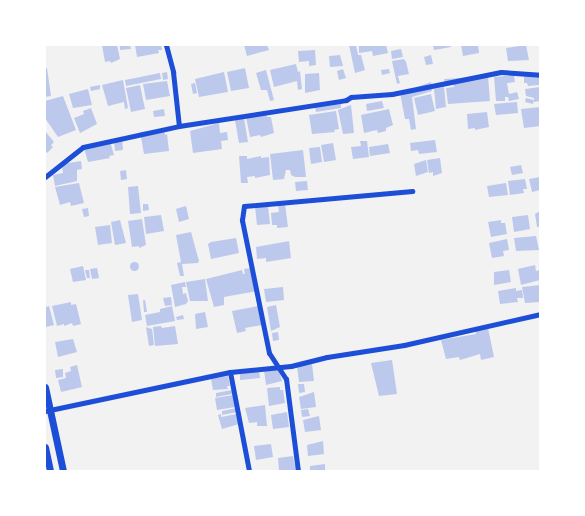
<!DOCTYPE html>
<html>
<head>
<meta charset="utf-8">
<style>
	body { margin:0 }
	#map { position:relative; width:585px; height:516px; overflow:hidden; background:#f2f2f2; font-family:"Zilla Slab",serif }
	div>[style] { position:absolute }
	.building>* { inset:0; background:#bdc9ec }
	.round { border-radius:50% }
	.minor>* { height:5px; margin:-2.5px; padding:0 2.5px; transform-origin:2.5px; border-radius:2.5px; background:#1d4ed8 }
	.secondary>* { height:7px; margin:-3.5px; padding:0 3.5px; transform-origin:3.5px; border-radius:3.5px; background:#1d4ed8 }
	span { translate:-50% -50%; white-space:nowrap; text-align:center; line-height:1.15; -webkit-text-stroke:5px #fff; paint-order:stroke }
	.frame { position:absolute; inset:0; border:46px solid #fff; pointer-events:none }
</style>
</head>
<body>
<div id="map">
	<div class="building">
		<i style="clip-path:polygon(102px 45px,117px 45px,120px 59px,111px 63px,110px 61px,105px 62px)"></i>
		<i style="clip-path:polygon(120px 45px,130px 45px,131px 49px,120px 50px)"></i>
		<i style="clip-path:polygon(135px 45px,161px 45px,162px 50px,158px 50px,159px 53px,137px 57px)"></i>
		<i style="clip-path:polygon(244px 45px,267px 45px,269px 50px,247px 56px)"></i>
		<i style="clip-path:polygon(349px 45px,356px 45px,358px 55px,361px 55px,365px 70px,355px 73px)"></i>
		<i style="clip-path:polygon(359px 45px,386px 45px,388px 53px,373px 56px,372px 51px,359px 53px)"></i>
		<i style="clip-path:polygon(433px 45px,451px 45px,451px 47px,434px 50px)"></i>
		<i style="clip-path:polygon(461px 45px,478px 45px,479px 53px,463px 56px)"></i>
		<i style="clip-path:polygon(526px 45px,529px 60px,508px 61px,506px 48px)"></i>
		<i style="clip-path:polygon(401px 49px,403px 57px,392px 59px,391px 51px)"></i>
		<i style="clip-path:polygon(315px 50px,316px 65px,309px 66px,309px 61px,299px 62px,298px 51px)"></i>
		<i style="clip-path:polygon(340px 55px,343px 66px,330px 67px,329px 56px)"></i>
		<i style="clip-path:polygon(431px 55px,433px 64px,426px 65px,424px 57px)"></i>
		<i style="clip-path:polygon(404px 59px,406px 62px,409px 74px,398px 76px,400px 83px,397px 84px,392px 61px)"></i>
		<i style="clip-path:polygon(296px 64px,298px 72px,300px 71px,302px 89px,298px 90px,297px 81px,274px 87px,270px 70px)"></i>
		<i style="clip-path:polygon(45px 68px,47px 68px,51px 96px,45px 97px)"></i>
		<i style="clip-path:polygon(245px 68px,249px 88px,231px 91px,227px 72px)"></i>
		<i style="clip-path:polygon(343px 69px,346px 78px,339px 80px,337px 71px)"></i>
		<i style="clip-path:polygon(389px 69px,390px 73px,382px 75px,381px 70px)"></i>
		<i style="clip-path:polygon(266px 70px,274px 100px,270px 101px,267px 90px,261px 90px,256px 73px)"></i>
		<i style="clip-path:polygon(167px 72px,168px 79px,163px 80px,162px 73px)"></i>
		<i style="clip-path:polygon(224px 72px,228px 92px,199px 97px,195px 79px)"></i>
		<i style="clip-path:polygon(160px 73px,161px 79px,126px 86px,125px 80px)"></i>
		<i style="clip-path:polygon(319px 73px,320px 90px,305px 93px,305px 74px)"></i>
		<i style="clip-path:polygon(539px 73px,539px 85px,528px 86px,527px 83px,524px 83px,524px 76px)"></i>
		<i style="clip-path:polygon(514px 75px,515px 82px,507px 83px,509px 94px,517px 92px,519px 99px,509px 101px,508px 97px,505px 97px,505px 101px,496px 101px,494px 77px)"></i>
		<i style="clip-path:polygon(488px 76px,490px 101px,448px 104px,446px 88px,454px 87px,453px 83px,445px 83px,444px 79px)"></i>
		<i style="clip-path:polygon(123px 80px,128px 108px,125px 109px,124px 102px,108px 106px,102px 85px)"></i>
		<i style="clip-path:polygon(167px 81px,170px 96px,146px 100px,143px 84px)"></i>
		<i style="clip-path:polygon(431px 82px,432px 91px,412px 97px,416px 129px,411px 130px,409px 119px,405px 119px,400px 93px)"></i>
		<i style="clip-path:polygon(195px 83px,197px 93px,193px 94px,191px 84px)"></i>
		<i style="clip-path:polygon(100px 85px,100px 89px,91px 91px,90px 87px)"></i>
		<i style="clip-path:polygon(140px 85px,145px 109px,131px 112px,126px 88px)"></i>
		<i style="clip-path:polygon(444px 87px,446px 107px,436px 109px,434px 89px)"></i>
		<i style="clip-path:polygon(540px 87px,540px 101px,534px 102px,534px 98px,526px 96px,525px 89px)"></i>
		<i style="clip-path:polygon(88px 89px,92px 105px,73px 108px,69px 94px)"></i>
		<i style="clip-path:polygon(431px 94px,435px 111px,418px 115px,414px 98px)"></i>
		<i style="clip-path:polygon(63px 96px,76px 130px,58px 137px,45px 118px,45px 101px)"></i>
		<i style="clip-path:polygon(526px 98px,534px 100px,533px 104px,525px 102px)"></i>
		<i style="clip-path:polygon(341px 101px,341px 108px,316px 112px,315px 107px,312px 108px,311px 106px)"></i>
		<i style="clip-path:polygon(382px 101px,384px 108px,367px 111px,366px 104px)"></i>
		<i style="clip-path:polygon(517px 102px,518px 113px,496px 115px,494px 104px)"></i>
		<i style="clip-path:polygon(351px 105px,354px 133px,343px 134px,338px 110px)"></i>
		<i style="clip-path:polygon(540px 107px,540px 126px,524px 128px,521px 109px)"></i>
		<i style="clip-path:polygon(91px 108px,97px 124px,80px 133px,74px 118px,84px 114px,83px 111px)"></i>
		<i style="clip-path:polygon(164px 109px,165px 116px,154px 117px,153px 111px)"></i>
		<i style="clip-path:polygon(389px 109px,393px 125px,386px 128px,386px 131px,378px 133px,377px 130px,364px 133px,361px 115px)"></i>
		<i style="clip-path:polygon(336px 111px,339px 129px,334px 130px,335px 132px,312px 134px,309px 115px)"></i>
		<i style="clip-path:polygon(487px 112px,489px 127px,475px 130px,475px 128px,468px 129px,467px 114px)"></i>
		<i style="clip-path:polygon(266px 114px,267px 117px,271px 117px,274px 133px,261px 137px,260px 135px,250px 137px,246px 117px)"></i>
		<i style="clip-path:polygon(244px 118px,248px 142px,239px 143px,235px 120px)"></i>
		<i style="clip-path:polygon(219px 123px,220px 133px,227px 132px,228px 140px,221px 141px,222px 149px,193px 153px,190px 131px)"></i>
		<i style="clip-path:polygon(164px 130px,165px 135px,167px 134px,169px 151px,144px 154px,140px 132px)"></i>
		<i style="clip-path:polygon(45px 131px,54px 142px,51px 145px,53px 147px,47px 153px,45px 150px)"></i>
		<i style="clip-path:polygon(122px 139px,123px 150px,115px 151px,114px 140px)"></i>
		<i style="clip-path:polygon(435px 140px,437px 152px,419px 154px,418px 150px,411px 151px,410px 143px)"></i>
		<i style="clip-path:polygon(110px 141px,114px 155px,109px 156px,110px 158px,88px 162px,84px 148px)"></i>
		<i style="clip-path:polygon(360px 141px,367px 141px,369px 157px,353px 159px,351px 147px,361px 146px)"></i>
		<i style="clip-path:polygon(333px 143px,336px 160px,324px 162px,321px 145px)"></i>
		<i style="clip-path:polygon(388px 144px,390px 153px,370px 156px,369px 147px)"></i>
		<i style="clip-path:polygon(320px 147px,322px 162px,311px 164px,309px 148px)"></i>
		<i style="clip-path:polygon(303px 150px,306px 177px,295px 177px,291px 175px,290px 170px,286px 170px,284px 179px,273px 180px,270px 154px)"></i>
		<i style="clip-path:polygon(239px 156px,247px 156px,247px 159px,261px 156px,261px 158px,269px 157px,270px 175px,255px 178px,255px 176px,247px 177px,248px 183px,241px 183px)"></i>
		<i style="clip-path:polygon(440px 158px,442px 173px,433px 176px,433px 172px,429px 173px,427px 160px)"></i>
		<i style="clip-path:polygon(426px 160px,428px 172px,416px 176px,414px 164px)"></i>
		<i style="clip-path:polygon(81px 161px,82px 169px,77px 170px,77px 181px,55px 186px,53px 175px,63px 173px,62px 164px)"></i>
		<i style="clip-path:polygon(521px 165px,523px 173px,512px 175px,510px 167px)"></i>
		<i style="clip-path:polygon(126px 170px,127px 179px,121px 180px,120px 171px)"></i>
		<i style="clip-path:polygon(540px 177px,540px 190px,532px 192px,529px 179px)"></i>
		<i style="clip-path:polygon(525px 179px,527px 189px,523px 189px,524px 193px,510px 195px,508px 181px)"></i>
		<i style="clip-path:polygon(307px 181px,308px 190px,296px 191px,295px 182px)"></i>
		<i style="clip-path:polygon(79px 183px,84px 203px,71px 206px,70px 202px,60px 205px,55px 187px)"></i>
		<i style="clip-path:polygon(506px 183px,508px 195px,489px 197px,487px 186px)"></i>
		<i style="clip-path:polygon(138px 186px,141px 213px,130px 214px,128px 187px)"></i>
		<i style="clip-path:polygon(143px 204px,148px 204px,149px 210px,143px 211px)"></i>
		<i style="clip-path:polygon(285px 204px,288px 227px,277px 228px,277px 225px,272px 225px,271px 213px,279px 212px,278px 205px)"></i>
		<i style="clip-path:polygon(186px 206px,189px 219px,179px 222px,176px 209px)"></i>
		<i style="clip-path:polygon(255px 206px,268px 206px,270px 224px,257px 225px)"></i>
		<i style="clip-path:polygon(88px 208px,89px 216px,84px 217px,82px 209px)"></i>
		<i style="clip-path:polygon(540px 211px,540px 227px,537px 227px,535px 214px)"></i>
		<i style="clip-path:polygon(161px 215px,164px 231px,146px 234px,144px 217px)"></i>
		<i style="clip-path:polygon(528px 215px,530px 229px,514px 232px,512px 217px)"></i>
		<i style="clip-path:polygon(142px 219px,146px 245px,139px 248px,139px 246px,132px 247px,128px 221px)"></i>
		<i style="clip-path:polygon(120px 220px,126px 243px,115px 245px,111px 222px)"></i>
		<i style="clip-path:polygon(501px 220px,501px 223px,505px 223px,507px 234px,491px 237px,488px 222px)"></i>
		<i style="clip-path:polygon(110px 225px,112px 243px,98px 245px,95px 227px)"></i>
		<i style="clip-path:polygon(191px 232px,199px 261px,198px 263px,182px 264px,184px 276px,180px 276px,177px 263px,181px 262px,176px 235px)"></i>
		<i style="clip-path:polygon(536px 236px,539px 250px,516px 251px,514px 238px)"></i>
		<i style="clip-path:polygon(236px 238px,239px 253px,211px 259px,208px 244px,211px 242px)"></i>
		<i style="clip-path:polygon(507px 239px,509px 250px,503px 251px,504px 256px,492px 258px,489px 243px)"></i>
		<i style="clip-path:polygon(289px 241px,291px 258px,266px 262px,266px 258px,257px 259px,256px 247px)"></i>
		<i class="round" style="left:129.5px;top:261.5px;width:9px;height:9px"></i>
		<i style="clip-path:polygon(535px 265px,536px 271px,540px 270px,540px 280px,521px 285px,518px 269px)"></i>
		<i style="clip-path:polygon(83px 266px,86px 280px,73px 282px,70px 269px)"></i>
		<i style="clip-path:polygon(97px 268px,99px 278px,92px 279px,90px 269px)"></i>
		<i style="clip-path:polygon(251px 268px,257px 291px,224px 297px,224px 305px,214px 307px,206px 279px,242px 270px,243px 274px,245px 274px,244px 269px)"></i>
		<i style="clip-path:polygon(85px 270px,89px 270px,90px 278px,87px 278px)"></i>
		<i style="clip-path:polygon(509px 270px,511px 282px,494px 285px,494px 272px)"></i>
		<i style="clip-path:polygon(205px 279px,208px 301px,190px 301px,186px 282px)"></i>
		<i style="clip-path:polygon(185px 282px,186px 287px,182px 287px,183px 294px,186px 293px,188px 301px,186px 304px,175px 307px,171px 285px)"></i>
		<i style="clip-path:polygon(540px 285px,540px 302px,525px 303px,522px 287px)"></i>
		<i style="clip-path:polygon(283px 287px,284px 300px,266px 302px,264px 289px)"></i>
		<i style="clip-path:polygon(516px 288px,516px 291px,522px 290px,523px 298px,517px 298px,518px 302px,500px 304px,498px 291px)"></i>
		<i style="clip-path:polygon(138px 294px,142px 320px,132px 322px,128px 295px)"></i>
		<i style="clip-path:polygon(171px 297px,172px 305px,165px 306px,163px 298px)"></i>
		<i style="clip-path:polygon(143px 300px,145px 300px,147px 312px,144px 312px)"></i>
		<i style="clip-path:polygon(71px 302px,71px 305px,76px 304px,81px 324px,73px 326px,72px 323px,64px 326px,64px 324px,57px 326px,52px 306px)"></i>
		<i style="clip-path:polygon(276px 305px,280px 327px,271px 331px,267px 307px)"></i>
		<i style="clip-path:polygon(49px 306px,54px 325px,46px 327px,45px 307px)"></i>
		<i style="clip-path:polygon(172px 306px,175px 321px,147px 326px,145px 315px,160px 312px,160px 309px)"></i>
		<i style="clip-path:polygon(258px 306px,262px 325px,245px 328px,246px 331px,237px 333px,232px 311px)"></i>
		<i style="clip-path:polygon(205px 312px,208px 327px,196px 329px,195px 314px)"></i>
		<i style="clip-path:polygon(183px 315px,184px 319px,177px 320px,176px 317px)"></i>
		<i style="clip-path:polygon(161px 326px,162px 328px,175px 326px,178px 344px,155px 346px,153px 327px)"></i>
		<i style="clip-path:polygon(146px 327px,152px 329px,154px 345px,149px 346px)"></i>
		<i style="clip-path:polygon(488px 328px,494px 357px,481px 360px,480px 354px,460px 360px,459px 357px,446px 359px,441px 340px,476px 334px,475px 330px)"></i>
		<i style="clip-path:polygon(278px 332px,279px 340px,273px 341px,272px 333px)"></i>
		<i style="clip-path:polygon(73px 339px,77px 352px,58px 357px,55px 342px)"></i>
		<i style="clip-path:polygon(392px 360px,397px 394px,379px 396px,371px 363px)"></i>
		<i style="clip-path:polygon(312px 364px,314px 381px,299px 382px,297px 366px)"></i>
		<i style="clip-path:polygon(77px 365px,82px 387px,61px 392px,58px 380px,66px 378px,65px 373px,71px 371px,70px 367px)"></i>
		<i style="clip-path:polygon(278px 368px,282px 381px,266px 385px,264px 370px)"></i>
		<i style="clip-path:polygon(63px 369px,63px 377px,56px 378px,55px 370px)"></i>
		<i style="clip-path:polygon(259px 371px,260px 378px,240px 380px,240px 374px)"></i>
		<i style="clip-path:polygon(228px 376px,230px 386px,227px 386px,228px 389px,213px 390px,211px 379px)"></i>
		<i style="clip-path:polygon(298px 384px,304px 384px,305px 392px,299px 393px)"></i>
		<i style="clip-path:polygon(280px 387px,280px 390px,283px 390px,285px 403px,269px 406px,267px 388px)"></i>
		<i style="clip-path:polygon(232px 390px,232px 394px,216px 397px,216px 393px)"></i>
		<i style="clip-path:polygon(314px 392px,316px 407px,301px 409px,299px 397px)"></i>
		<i style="clip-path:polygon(233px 395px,235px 407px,217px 410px,215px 398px)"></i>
		<i style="clip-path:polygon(265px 405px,267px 426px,257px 426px,257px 422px,249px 423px,245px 408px)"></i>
		<i style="clip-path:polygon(237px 408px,237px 412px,222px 415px,222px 411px)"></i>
		<i style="clip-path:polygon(308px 409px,310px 416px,302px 417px,301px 410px)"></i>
		<i style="clip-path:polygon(287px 412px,289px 427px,273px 429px,271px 415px)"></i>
		<i style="clip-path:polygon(221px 414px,221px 417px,237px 414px,239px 424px,222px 429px,218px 415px)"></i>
		<i style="clip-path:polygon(319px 416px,321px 430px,305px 432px,303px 420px)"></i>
		<i style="clip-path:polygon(323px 441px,324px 454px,308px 456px,307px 445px)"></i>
		<i style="clip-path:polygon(271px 444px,273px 457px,256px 460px,254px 446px)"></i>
		<i style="clip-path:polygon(293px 456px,296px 471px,279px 471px,278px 458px)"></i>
		<i style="clip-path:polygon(325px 464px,325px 471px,310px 471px,310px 466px)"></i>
	</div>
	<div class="minor">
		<i style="left:166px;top:45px;width:28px;rotate:75deg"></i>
		<i style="left:173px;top:72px;width:54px;rotate:83.7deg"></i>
		<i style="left:45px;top:177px;width:48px;rotate:-38.3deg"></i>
		<i style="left:83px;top:147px;width:98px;rotate:-12.3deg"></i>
		<i style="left:179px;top:126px;width:169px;rotate:-8.8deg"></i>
		<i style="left:346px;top:100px;width:6px;rotate:-31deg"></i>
		<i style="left:351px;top:97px;width:41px;rotate:-4.2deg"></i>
		<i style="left:392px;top:94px;width:111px;rotate:-11.4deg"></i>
		<i style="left:501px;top:72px;width:39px;rotate:4deg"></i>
		<i style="left:230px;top:372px;width:101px;rotate:79.1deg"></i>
		<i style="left:45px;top:411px;width:189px;rotate:-11.9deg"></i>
		<i style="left:230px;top:372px;width:61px;rotate:-5.6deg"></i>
		<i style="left:291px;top:366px;width:37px;rotate:-14deg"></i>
		<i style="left:327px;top:357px;width:78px;rotate:-8.9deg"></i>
		<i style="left:404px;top:345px;width:139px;rotate:-12.8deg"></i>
		<i style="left:298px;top:471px;width:93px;rotate:-97.4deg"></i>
		<i style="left:286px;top:379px;width:31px;rotate:-123deg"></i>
		<i style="left:269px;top:353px;width:136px;rotate:-101.5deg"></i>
		<i style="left:242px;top:220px;width:14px;rotate:-82deg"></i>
		<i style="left:244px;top:206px;width:169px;rotate:-5.1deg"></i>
	</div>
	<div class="secondary">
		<i style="left:45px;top:387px;width:86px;rotate:77.9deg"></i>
		<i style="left:45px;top:447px;width:25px;rotate:78deg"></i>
	</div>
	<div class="frame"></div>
</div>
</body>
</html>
